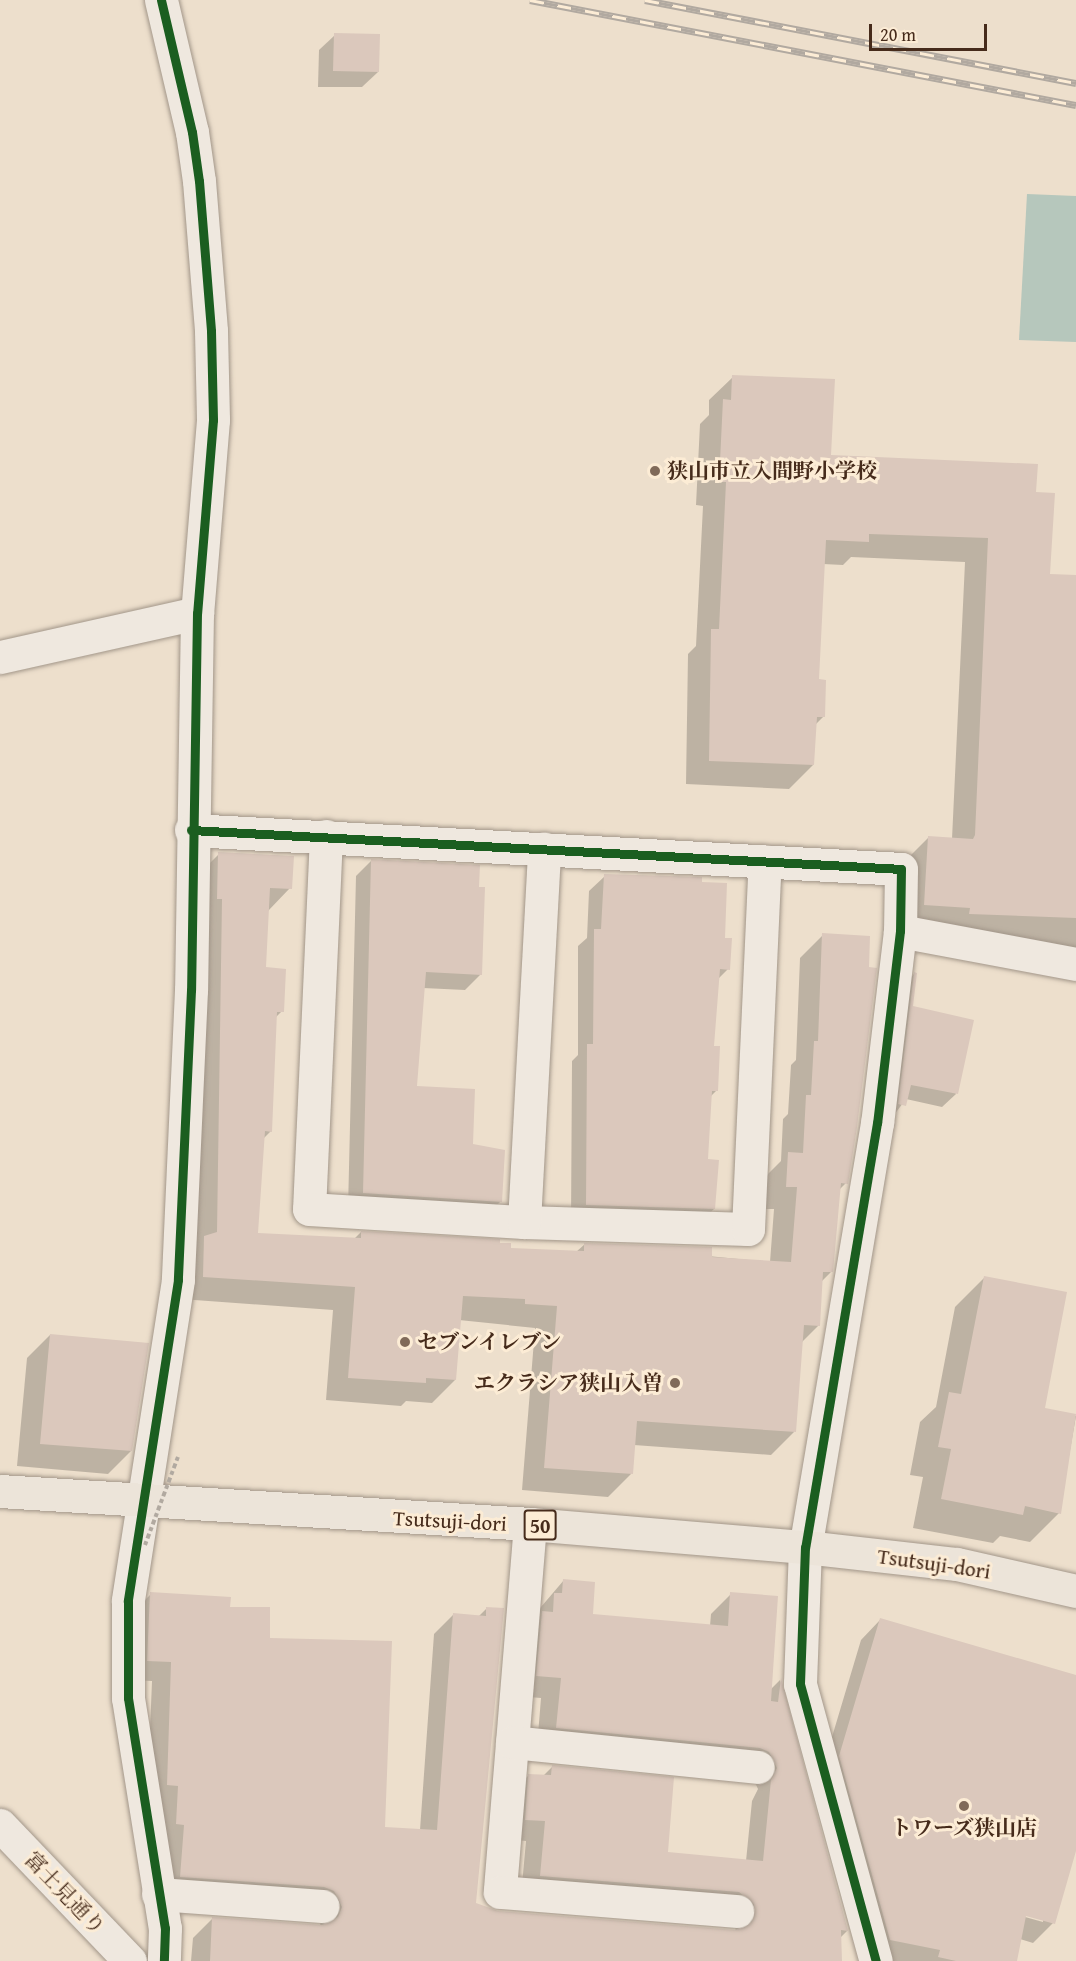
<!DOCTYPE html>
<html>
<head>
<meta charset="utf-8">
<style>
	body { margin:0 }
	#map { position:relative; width:1076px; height:1961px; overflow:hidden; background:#eddfcc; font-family:"Gentium Book Plus","Noto Serif JP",serif }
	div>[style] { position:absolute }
	.water>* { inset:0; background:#b6c7bc }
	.shadow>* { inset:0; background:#0003 }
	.building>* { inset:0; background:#dbc8bc }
	.roads { filter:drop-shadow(0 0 2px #a29689) drop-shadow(0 0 2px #a29689) }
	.minor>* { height:33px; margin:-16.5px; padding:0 16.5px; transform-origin:16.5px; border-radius:16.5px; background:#efe8df }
	.major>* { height:33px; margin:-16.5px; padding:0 16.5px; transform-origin:16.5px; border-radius:16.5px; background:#ece4d9 }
	.rail>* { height:7px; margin-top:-3.5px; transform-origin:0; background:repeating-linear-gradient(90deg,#fcecd5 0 14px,#b1a9a0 0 28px); box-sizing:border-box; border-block:2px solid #b1a9a0 }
	.path-bridge>* { height:4px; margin-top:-2px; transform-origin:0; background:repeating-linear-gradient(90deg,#b1a9a0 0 4.5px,transparent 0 7.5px) }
	.cycleway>* { height:9px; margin:-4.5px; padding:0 4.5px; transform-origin:4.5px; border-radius:4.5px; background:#1b5e20 }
	.dots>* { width:16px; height:16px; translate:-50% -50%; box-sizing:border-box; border:3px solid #fcecd5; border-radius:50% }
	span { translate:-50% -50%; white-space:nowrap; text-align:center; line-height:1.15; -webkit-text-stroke:6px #fcecd5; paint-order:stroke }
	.shield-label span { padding:2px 4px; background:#fcecd5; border:2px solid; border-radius:4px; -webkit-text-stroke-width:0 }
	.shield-label { font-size:20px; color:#462b1b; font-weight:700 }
	.poi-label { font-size:21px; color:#462b1b; font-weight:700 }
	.left { translate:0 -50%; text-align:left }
	.right { translate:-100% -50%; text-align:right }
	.street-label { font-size:21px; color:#462b1b }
	.scale { position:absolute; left:869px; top:24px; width:118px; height:27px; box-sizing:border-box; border:3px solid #462b1b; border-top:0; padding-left:8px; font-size:18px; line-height:21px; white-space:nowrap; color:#462b1b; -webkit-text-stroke:4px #fcecd5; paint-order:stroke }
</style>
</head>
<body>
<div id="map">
	<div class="water">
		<i style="clip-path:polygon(1027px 194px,1076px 196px,1076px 342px,1019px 340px)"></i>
	</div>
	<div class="shadow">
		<i style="clip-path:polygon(335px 35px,378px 72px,362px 87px,318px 87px,319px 50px)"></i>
		<i style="clip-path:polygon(733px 377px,830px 456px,1035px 494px,1049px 576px,1076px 577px,1076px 954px,901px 928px,904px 862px,928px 838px,952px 839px,965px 562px,851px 557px,843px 565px,823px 564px,818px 681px,824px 716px,815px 725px,813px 765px,789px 789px,686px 784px,688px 654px,696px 646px,703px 506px,696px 505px,700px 424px,709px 415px,709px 400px)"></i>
		<i style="clip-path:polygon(219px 854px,290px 888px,268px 911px,264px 969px,282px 1011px,275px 1018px,271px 1131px,263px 1139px,257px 1235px,354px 1239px,361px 1232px,498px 1244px,509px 1250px,576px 1252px,585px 1244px,770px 1262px,774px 1209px,764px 1209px,765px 1177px,781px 1161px,783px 1119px,788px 1114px,791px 1065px,796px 1060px,800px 958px,823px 935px,846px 1183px,838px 1191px,831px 1272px,821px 1282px,819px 1325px,801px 1343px,794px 1432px,771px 1455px,634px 1445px,631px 1474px,608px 1497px,522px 1490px,535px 1328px,459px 1320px,455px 1380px,432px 1403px,406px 1401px,401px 1406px,326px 1400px,333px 1310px,181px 1299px,196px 877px)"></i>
		<i style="clip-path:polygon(372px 860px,477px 889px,481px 974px,465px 990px,423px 988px,416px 1088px,471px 1145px,501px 1201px,485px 1217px,348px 1209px,356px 876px)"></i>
		<i style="clip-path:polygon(605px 876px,700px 883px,723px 939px,728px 969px,718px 979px,712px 1047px,716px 1091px,710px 1097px,707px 1161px,714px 1209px,698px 1224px,571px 1220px,572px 1061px,578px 1055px,578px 946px,587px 938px,589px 891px)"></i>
		<i style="clip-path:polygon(914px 974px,911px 1008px,956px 1094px,942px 1107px,906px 1099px,891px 1119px,901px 988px)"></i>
		<i style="clip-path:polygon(984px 1278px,1043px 1410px,1076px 1416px,1059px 1513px,1030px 1542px,1000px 1536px,993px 1543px,913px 1528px,923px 1477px,910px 1475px,920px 1422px,936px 1407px,955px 1307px)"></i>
		<i style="clip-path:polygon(50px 1335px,131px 1451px,108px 1474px,17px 1466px,27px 1358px)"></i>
		<i style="clip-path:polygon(564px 1580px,591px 1615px,710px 1626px,711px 1614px,731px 1594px,770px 1690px,780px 1680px,847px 1931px,840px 1938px,841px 1961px,191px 1961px,193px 1938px,213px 1918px,320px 1926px,321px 1918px,161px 1896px,147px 1804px,152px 1681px,128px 1680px,131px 1614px,151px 1594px,229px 1609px,268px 1640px,384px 1829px,420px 1830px,434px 1634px,453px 1615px,478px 1617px,487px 1608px,475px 1904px,498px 1912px,736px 1931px,734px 1922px,521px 1896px,526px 1841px,506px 1839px,509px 1795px,529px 1775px,543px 1776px,553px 1766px,667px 1854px,746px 1861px,752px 1801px,758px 1789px,750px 1772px,537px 1747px,541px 1698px,517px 1696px,535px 1614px)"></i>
		<i style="clip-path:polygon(evenodd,880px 1620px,1076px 1676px,1076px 1846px,1053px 1923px,1033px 1943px,1020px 1939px,1016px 1961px,879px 1961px,820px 1777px,861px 1640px,880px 1620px,1019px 1912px,1043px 1919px,1043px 1922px,1018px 1915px,1019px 1912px)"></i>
	</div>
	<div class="building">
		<i style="clip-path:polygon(334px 33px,380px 34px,379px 72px,333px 71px)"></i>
		<i style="clip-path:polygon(732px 375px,835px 379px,831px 455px,1038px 464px,1036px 492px,1055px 493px,1050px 574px,1076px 575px,1076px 918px,969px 914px,970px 908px,924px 905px,928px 836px,973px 839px,975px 835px,988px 538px,869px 534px,869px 542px,826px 540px,819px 679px,826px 680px,825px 717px,817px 717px,814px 765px,709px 761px,711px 629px,719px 629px,726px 482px,719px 482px,723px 399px,731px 400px)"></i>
		<i style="clip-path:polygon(218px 852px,294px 856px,292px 889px,270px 888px,266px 967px,286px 969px,284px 1012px,277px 1012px,272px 1132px,265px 1131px,258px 1233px,361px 1238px,361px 1231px,500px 1239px,500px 1243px,511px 1243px,511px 1248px,584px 1251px,584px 1243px,712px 1247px,712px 1257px,791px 1262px,797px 1187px,786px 1187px,788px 1152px,803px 1153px,806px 1095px,811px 1095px,814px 1041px,818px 1041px,822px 933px,870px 936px,869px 967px,877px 968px,857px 1127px,848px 1184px,841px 1183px,833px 1272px,823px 1272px,820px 1326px,804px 1325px,796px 1432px,637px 1421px,633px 1474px,544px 1468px,557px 1306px,525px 1304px,525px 1299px,463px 1296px,456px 1380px,426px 1378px,426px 1383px,348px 1378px,355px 1287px,203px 1277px,204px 1236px,217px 1232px,222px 899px,217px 899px)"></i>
		<i style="clip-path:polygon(371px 859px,480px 865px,479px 887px,485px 887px,482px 975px,426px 972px,417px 1086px,475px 1089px,473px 1144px,505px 1150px,502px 1202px,363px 1193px)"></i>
		<i style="clip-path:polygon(604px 874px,702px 877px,702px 882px,727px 883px,725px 938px,732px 938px,730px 970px,720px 969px,714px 1046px,720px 1046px,718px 1091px,712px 1091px,708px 1159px,719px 1160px,715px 1209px,586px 1205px,587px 1044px,593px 1044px,594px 929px,601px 929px)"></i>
		<i style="clip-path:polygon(914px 972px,917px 973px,913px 1006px,974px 1020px,958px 1094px,911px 1085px,906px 1106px,898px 1104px)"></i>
		<i style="clip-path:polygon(984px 1276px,1067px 1292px,1045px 1408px,1076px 1414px,1061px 1514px,1025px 1506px,1023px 1515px,941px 1499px,951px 1449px,938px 1447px,949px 1392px,961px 1394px)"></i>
		<i style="clip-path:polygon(50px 1334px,149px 1343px,132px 1451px,40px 1444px)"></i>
		<i style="clip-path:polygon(563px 1579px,595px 1582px,593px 1614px,728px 1626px,730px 1592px,778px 1596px,771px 1701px,778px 1702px,781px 1678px,848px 1931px,841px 1930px,842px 1961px,210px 1961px,212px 1917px,322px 1925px,338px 1917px,342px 1907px,334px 1891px,324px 1887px,180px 1877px,184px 1825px,176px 1824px,178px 1786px,167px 1785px,171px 1662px,147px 1661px,150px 1592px,231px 1597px,230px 1607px,270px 1607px,270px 1638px,392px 1641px,385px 1827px,437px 1830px,453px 1613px,486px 1616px,486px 1607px,504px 1608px,476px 1903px,498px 1911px,735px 1930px,752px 1922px,754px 1904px,739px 1892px,540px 1876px,545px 1821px,525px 1820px,528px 1774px,551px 1775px,552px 1765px,674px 1777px,668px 1852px,763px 1861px,771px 1780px,777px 1768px,769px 1752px,760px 1748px,556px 1728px,561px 1678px,536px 1676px,542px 1611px,553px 1612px,554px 1593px,562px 1593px)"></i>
		<i style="clip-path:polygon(880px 1618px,1076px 1675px,1076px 1851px,1055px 1924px,1026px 1916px,1017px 1961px,956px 1961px,938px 1957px,940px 1950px,890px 1940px,839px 1756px)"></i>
	</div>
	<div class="roads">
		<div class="minor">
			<i style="left:161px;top:0;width:136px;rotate:76.8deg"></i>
			<i style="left:192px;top:132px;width:49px;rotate:81.9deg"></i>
			<i style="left:199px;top:181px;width:150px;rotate:85.4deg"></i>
			<i style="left:211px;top:331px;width:89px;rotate:88.7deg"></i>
			<i style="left:213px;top:420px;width:194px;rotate:94.7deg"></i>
			<i style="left:197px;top:613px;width:377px;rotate:90.9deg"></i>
			<i style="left:191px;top:990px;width:290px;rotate:92.6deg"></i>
			<i style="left:178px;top:1280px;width:325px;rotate:98.9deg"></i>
			<i style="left:128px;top:1601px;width:97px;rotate:90deg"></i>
			<i style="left:128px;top:1698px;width:233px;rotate:80.9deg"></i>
			<i style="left:165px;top:1928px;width:33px;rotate:92deg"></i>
			<i style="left:0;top:657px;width:202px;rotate:-12.6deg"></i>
			<i style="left:191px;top:830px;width:711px;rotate:3.14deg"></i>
			<i style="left:901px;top:869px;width:62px;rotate:90.9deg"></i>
			<i style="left:900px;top:931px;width:193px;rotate:96.8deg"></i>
			<i style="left:877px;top:1123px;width:430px;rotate:99.6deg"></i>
			<i style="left:805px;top:1547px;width:137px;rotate:92.1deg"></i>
			<i style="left:800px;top:1684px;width:287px;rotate:74.7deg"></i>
			<i style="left:326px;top:836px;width:373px;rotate:92.6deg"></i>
			<i style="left:309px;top:1209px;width:215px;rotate:3.5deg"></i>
			<i style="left:524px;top:1222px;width:224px;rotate:1.8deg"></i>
			<i style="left:748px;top:1229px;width:368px;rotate:-87.4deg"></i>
			<i style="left:900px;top:931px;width:179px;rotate:10.6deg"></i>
			<i style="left:524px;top:1222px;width:374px;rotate:-86.9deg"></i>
			<i style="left:530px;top:1524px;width:369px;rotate:94.7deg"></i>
			<i style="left:500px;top:1892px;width:238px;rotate:4.6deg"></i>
			<i style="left:512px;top:1742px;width:247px;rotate:5.8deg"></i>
			<i style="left:0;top:1825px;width:188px;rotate:46.3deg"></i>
			<i style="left:158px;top:1894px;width:165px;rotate:4.2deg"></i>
		</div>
		<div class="major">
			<i style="left:0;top:1491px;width:531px;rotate:3.56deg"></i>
			<i style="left:530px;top:1524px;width:276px;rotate:4.8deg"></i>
			<i style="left:805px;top:1547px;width:153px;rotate:6.4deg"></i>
			<i style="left:957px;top:1564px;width:122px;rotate:12.8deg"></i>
		</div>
	</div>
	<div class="rail">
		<i style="left:530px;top:0;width:556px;rotate:10.89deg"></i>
		<i style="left:645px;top:0;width:439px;rotate:10.9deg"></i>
	</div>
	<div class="path-bridge">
		<i style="left:145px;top:1545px;width:97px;rotate:-69.5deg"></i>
	</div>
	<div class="cycleway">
		<i style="left:161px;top:0;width:136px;rotate:76.8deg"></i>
		<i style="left:192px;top:132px;width:49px;rotate:81.9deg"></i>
		<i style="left:199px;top:181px;width:150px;rotate:85.4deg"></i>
		<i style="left:211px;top:331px;width:89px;rotate:88.7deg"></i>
		<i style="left:213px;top:420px;width:194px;rotate:94.7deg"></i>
		<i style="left:197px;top:613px;width:377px;rotate:90.9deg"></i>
		<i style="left:191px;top:990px;width:290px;rotate:92.6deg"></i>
		<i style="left:178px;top:1280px;width:325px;rotate:98.9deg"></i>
		<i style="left:128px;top:1601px;width:97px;rotate:90deg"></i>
		<i style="left:128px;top:1698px;width:233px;rotate:80.9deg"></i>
		<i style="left:165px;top:1928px;width:33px;rotate:92deg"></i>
		<i style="left:191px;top:830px;width:711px;rotate:3.14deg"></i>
		<i style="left:901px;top:869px;width:62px;rotate:90.9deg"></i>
		<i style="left:900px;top:931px;width:193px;rotate:96.8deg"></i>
		<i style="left:877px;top:1123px;width:430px;rotate:99.6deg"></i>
		<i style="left:805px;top:1547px;width:137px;rotate:92.1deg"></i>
		<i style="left:800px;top:1684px;width:287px;rotate:74.7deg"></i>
	</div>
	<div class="dots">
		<i style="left:655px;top:471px;background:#806a59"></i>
		<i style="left:405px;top:1342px;background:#806a59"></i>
		<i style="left:675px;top:1383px;background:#806a59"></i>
		<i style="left:964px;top:1806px;background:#806a59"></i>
	</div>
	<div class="shield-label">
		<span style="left:540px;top:1525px">50</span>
	</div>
	<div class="poi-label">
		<span class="left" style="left:667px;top:471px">狭山市立入間野小学校</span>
		<span class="left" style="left:417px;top:1342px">セブンイレブン</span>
		<span class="right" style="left:663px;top:1383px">エクラシア狭山入曽</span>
		<span style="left:964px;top:1828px">トワーズ狭山店</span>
	</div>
	<div class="street-label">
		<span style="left:450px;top:1521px;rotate:3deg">Tsutsuji-dori</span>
		<span style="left:934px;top:1564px;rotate:8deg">Tsutsuji-dori</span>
		<span style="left:65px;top:1893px;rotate:46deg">富士見通り</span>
	</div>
	<div class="scale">20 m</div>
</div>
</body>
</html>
